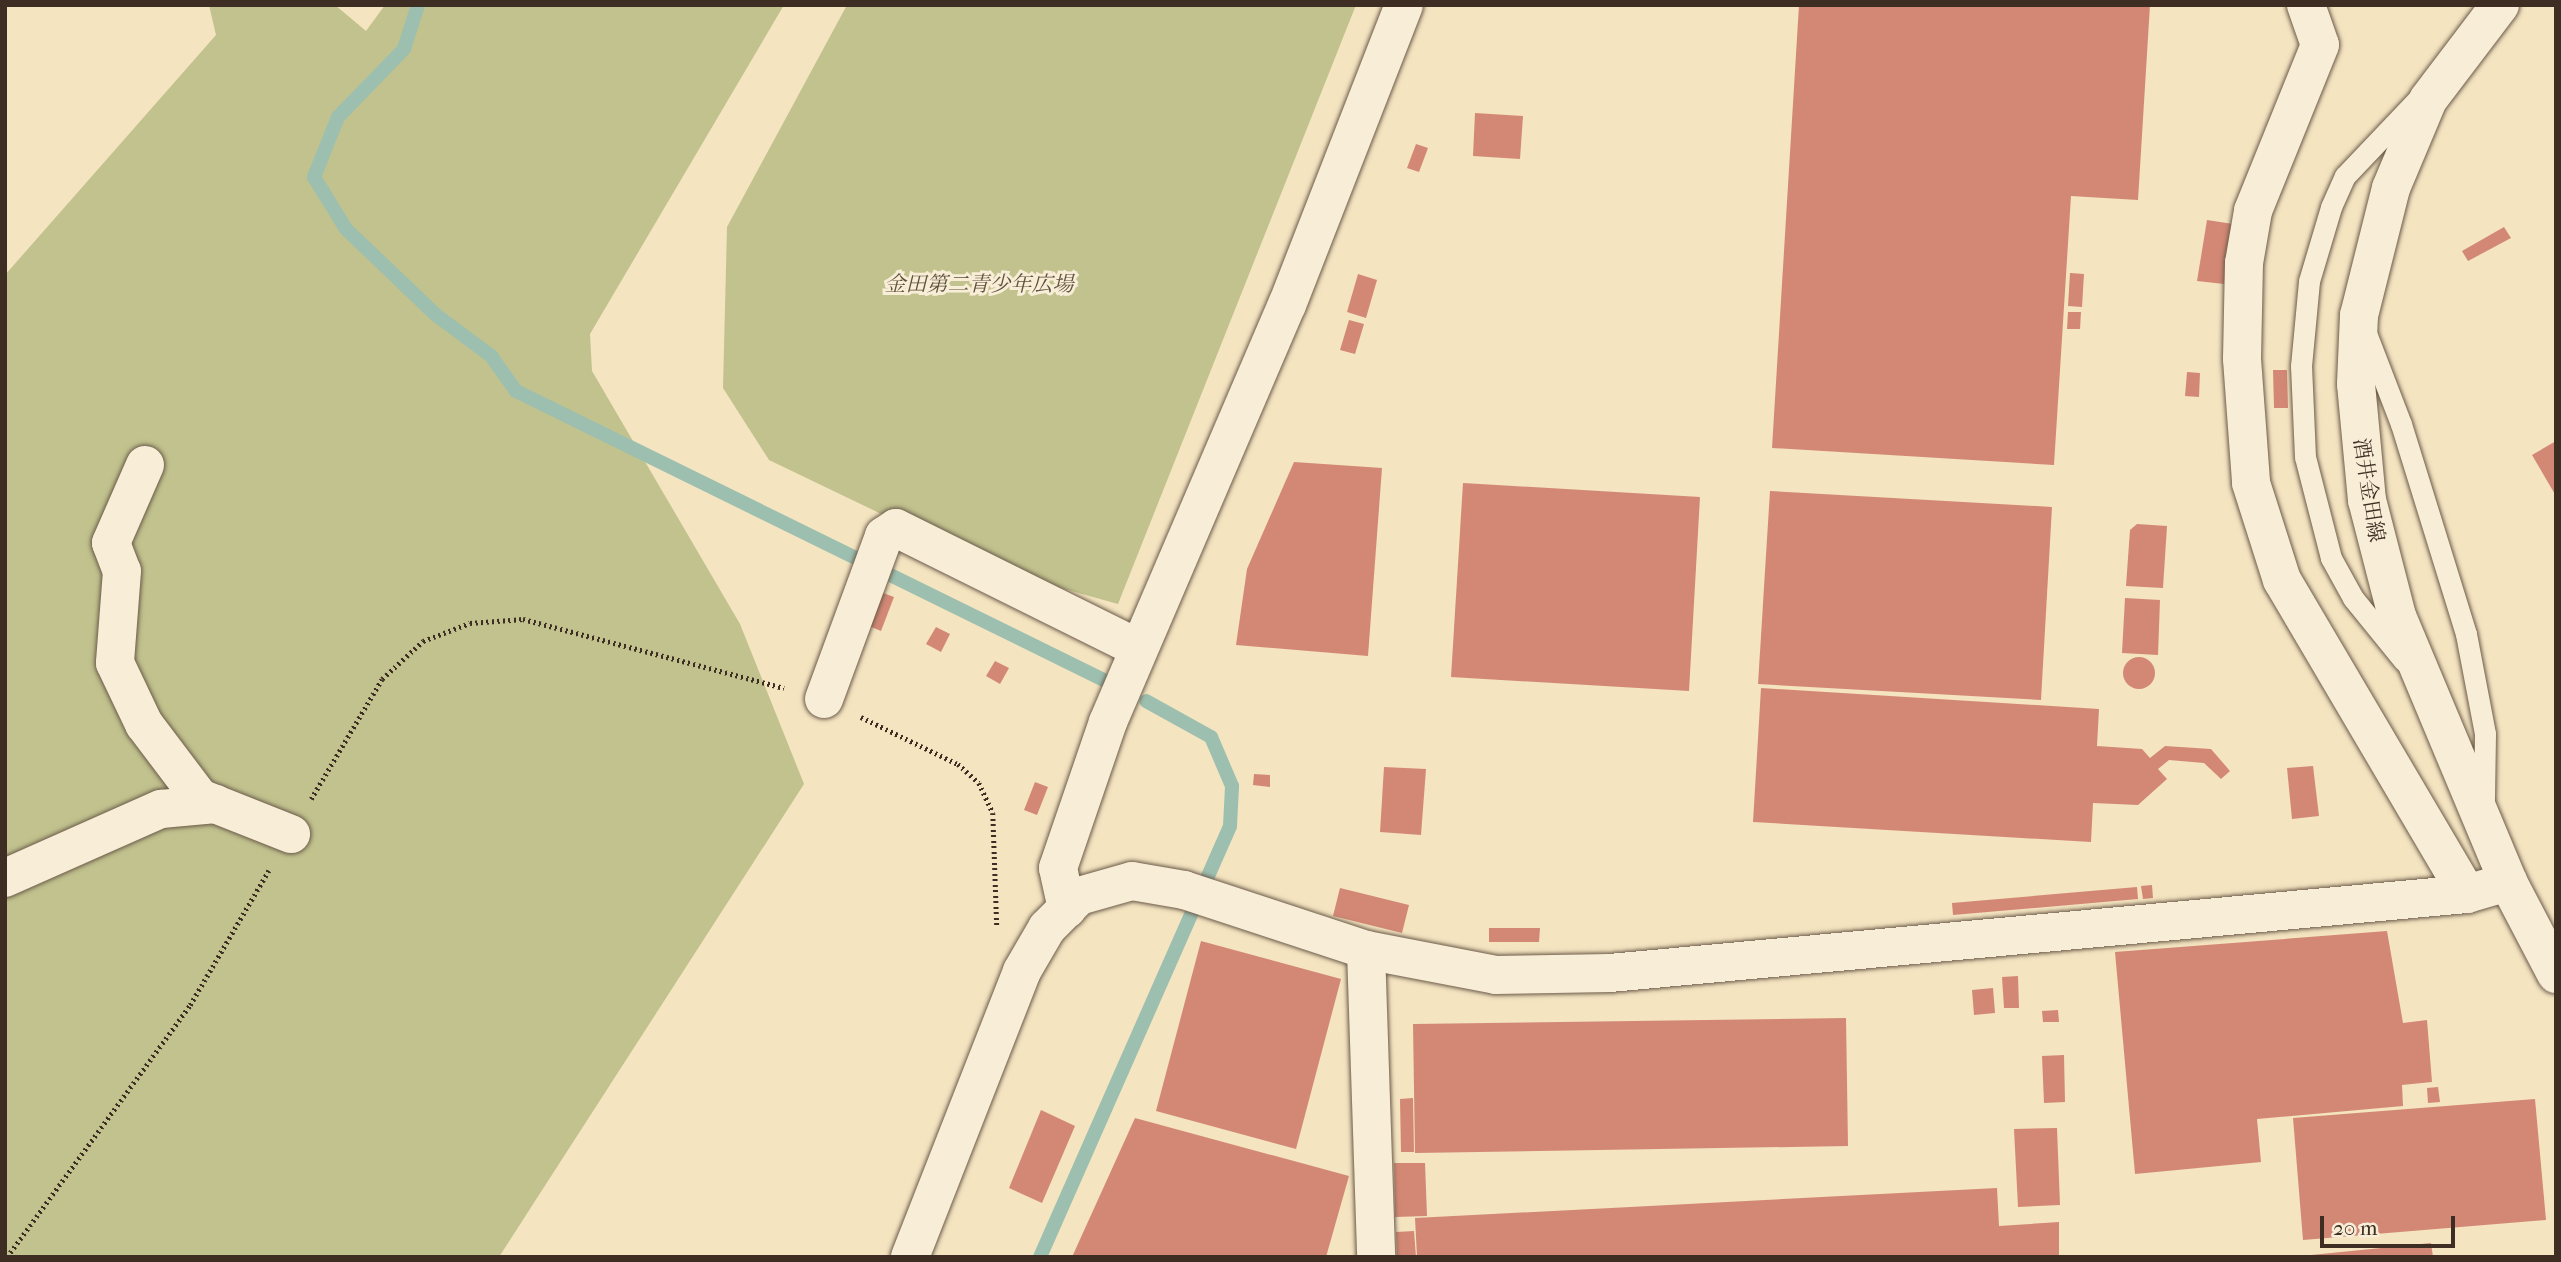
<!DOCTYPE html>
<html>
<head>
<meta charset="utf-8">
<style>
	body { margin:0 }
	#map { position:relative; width:2561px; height:1262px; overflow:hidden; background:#f4e4c0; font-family:"IM FELL French Canon","Noto Serif JP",serif }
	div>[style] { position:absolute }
	.green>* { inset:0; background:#c1c28e }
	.stream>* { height:14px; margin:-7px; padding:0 7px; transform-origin:7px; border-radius:7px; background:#9cbfb0 }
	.building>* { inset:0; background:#d38875 }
	.round { border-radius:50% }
	.path>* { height:4.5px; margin-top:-2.25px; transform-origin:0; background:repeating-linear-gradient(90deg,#3d2d22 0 2px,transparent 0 5.5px) }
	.roads { filter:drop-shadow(0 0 2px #6b5b4a) drop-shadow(0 0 2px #6b5b4a) }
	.service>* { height:21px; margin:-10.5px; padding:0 10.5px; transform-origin:10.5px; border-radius:10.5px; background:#f8edd6 }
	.minor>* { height:38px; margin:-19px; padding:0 19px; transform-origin:19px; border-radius:19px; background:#f8edd6 }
	.secondary>* { height:38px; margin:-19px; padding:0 19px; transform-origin:19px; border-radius:19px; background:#f8edd6 }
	span { translate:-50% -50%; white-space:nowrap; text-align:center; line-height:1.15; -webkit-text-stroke:6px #f8edd6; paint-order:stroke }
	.park-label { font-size:21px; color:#5e523d; font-style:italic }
	.street-label { font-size:21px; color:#3d2d22 }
	.frame { position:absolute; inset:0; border:7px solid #3d2d22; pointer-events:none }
	.scale { position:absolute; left:2320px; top:1216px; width:135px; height:32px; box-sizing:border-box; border:4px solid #3d2d22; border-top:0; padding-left:9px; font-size:21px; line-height:24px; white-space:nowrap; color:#3d2d22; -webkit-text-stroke:5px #f8edd6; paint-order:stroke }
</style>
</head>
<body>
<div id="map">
	<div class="green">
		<i style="clip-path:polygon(209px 5px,335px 5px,366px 31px,385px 5px,784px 5px,590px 334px,592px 371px,740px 624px,804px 784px,499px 1257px,5px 1257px,5px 275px,216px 35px)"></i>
		<i style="clip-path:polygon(847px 5px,1356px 5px,1118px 604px,1000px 571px,769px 460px,723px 388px,727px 227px)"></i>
	</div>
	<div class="stream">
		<i style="left:418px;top:5px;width:46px;rotate:107.7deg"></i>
		<i style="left:404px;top:49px;width:95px;rotate:134.1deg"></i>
		<i style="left:338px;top:117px;width:65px;rotate:111.8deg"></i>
		<i style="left:314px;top:177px;width:61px;rotate:58.4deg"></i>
		<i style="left:346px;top:229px;width:124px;rotate:43.7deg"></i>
		<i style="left:436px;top:315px;width:69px;rotate:36.7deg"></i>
		<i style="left:491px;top:356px;width:43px;rotate:54.5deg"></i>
		<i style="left:516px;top:391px;width:660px;rotate:26.18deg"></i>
		<i style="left:1040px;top:1257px;width:471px;rotate:-66.2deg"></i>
		<i style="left:1230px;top:826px;width:40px;rotate:-87.1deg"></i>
		<i style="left:1232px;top:786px;width:53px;rotate:-113.2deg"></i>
		<i style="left:1211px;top:737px;width:74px;rotate:-151deg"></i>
	</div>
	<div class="building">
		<i style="clip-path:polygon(1799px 5px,2150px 5px,2138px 200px,2071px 196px,2054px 465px,1772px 448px)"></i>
		<i style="clip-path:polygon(1475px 113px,1523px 116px,1520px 159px,1473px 156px)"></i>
		<i style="clip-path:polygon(1416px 144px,1428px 148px,1419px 172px,1407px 168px)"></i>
		<i style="clip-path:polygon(2207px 220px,2233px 224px,2224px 284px,2197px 281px)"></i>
		<i style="clip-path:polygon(2504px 227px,2511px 238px,2468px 261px,2462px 251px)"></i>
		<i style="clip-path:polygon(2070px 273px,2084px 274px,2082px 307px,2068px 306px)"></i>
		<i style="clip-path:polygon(1358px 274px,1377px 280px,1366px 318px,1347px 312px)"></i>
		<i style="clip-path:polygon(2068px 312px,2081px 312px,2080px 329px,2067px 329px)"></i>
		<i style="clip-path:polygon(1349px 320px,1364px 324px,1355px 354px,1340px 350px)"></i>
		<i style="clip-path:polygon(2273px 370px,2287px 370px,2288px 408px,2274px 408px)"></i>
		<i style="clip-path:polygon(2187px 372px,2200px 373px,2199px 397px,2185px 396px)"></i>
		<i style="clip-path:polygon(2556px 441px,2556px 496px,2532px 455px)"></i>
		<i style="clip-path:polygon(1294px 462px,1382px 468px,1368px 656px,1236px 645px,1247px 569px)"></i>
		<i style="clip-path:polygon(1463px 483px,1700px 497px,1689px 691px,1451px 677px)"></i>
		<i style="clip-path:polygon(1770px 491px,2052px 507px,2041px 700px,1758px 684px)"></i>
		<i style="clip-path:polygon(2137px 524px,2167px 526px,2163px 588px,2126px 586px,2130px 530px)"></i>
		<i style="clip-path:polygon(883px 593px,894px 597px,881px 631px,869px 626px)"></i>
		<i style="clip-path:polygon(2125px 598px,2160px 600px,2158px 655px,2122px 653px)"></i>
		<i style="clip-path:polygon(936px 627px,950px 634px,941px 652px,926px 644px)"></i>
		<i class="round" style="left:2123px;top:657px;width:32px;height:32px"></i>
		<i style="clip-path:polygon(995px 661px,1009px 668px,1000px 684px,986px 676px)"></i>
		<i style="clip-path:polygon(1761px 688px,2099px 709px,2097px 746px,2142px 749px,2150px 758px,2165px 746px,2211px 749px,2230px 771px,2221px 779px,2204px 763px,2169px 760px,2158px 769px,2167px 779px,2138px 805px,2093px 803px,2091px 842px,1753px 822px)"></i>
		<i style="clip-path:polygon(2313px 766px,2319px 816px,2292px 819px,2287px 768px)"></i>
		<i style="clip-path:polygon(1384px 767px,1426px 769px,1421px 835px,1380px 832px)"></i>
		<i style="clip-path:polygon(1254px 774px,1270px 775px,1270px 787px,1253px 785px)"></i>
		<i style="clip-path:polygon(1035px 782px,1048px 787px,1037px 815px,1024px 810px)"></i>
		<i style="clip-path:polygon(2152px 885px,2153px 898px,2143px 899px,2141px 886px)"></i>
		<i style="clip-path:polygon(2137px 887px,2138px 899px,1953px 915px,1952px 903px)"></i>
		<i style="clip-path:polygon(1340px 888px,1409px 905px,1402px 933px,1333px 916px)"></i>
		<i style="clip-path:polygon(1489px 928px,1540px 928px,1539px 942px,1489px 942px)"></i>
		<i style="clip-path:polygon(2387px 931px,2403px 1023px,2427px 1020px,2432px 1082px,2402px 1085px,2403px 1106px,2257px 1119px,2261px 1162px,2135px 1174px,2115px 952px)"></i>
		<i style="clip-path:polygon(1201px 941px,1341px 979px,1296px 1149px,1156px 1111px)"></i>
		<i style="clip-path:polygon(2018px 976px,2019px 1008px,2004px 1008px,2002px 977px)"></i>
		<i style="clip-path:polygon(1993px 988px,1995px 1013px,1974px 1015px,1972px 990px)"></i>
		<i style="clip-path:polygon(2058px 1010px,2059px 1022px,2043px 1022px,2042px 1011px)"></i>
		<i style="clip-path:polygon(1846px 1018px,1848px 1146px,1415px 1153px,1413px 1024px)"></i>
		<i style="clip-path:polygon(2064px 1055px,2065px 1102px,2044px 1103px,2042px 1056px)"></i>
		<i style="clip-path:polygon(2438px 1087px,2440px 1102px,2428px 1103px,2427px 1088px)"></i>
		<i style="clip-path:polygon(1413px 1098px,1414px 1152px,1401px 1152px,1400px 1099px)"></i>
		<i style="clip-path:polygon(2535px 1099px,2546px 1220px,2303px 1240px,2293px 1118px)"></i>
		<i style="clip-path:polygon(1041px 1110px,1075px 1126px,1042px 1203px,1009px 1188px)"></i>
		<i style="clip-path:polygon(1135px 1118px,1349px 1176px,1326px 1257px,1072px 1257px)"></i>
		<i style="clip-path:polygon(2057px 1128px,2060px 1205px,2018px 1207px,2014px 1129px)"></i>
		<i style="clip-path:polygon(1394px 1163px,1425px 1163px,1427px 1216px,1395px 1217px)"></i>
		<i style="clip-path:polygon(1997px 1188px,1999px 1226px,2059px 1222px,2059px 1257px,1417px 1257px,1415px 1218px)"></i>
		<i style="clip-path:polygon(1414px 1231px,1416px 1257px,1397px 1257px,1396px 1232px)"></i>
		<i style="clip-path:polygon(2431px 1243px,2433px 1257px,2311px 1257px,2311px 1255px)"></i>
	</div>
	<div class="path">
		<i style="left:861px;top:717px;width:108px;rotate:25.9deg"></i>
		<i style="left:958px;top:764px;width:28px;rotate:42deg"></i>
		<i style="left:979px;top:783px;width:33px;rotate:65deg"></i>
		<i style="left:993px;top:813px;width:112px;rotate:88deg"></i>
		<i style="left:311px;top:799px;width:139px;rotate:-59.4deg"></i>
		<i style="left:382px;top:679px;width:56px;rotate:-42.8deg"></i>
		<i style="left:423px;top:641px;width:50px;rotate:-21deg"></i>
		<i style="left:470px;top:623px;width:53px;rotate:-4.3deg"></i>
		<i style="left:523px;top:619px;width:270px;rotate:14.8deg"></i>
		<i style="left:7px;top:1257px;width:311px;rotate:-54deg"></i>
		<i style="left:190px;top:1005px;width:156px;rotate:-59.7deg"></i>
	</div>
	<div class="roads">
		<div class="service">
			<i style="left:2366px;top:333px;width:97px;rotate:69deg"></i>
			<i style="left:2401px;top:424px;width:220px;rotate:72.8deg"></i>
			<i style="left:2466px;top:634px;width:102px;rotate:79.2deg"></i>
			<i style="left:2485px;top:734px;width:67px;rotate:90.9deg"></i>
			<i style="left:2404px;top:661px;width:81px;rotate:-129deg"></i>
			<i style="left:2353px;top:598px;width:46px;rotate:-118.8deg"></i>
			<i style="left:2331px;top:558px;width:104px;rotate:-104.4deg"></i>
			<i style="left:2305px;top:457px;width:91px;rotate:-92.5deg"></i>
			<i style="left:2301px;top:366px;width:85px;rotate:-84.6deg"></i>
			<i style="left:2309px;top:281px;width:77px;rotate:-73.4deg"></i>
			<i style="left:2331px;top:207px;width:34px;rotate:-66deg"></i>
			<i style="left:2345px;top:176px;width:108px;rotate:-46.5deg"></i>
		</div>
		<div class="minor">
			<i style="left:2306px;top:5px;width:42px;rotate:70.7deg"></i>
			<i style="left:2320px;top:45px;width:179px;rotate:112deg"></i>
			<i style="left:2253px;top:211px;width:53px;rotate:99.8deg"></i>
			<i style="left:2244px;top:263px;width:96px;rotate:91.2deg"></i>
			<i style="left:2242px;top:359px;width:124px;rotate:85.8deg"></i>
			<i style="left:2251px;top:483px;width:102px;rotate:72.3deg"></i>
			<i style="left:2282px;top:580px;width:364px;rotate:59.5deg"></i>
			<i style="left:145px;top:465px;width:85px;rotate:113.6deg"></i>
			<i style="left:111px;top:543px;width:30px;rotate:69deg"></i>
			<i style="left:122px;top:571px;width:92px;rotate:94.4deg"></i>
			<i style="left:115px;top:663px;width:68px;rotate:64.6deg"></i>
			<i style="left:144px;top:724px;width:93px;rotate:52.9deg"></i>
			<i style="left:200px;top:798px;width:98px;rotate:21.6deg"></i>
			<i style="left:824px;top:699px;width:174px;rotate:-69.8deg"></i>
			<i style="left:884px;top:536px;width:14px;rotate:-34deg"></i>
			<i style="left:896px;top:528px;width:270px;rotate:26.4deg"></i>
			<i style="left:5px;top:878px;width:171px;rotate:-23.9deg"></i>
			<i style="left:161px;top:809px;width:55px;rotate:-5.2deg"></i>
			<i style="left:1067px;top:909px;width:42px;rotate:-102.4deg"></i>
			<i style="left:1058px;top:868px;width:154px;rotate:-71.1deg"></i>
			<i style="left:1108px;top:722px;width:454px;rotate:-66.8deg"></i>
			<i style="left:1287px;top:305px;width:322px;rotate:-68.7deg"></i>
			<i style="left:1366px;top:950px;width:307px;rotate:88.1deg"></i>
			<i style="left:910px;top:1257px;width:307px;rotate:-68.6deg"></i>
			<i style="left:1022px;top:971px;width:50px;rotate:-59.8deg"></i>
			<i style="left:1047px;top:928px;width:45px;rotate:-45deg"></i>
			<i style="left:1079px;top:896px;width:55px;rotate:-15.8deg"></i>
			<i style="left:1132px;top:881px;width:53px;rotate:9.8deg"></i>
			<i style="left:1184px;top:890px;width:192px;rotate:18.2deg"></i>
			<i style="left:1366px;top:950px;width:132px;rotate:10.9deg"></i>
			<i style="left:1496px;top:975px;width:114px;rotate:-1deg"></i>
			<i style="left:1610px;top:973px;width:861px;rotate:-5.27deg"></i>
			<i style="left:2467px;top:894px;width:43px;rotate:-16.3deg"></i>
		</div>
		<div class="secondary">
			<i style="left:2500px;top:5px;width:119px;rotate:127.2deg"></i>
			<i style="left:2428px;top:100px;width:95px;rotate:112.8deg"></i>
			<i style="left:2391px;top:188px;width:131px;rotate:104.1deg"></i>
			<i style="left:2359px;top:315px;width:69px;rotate:92.5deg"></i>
			<i style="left:2356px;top:384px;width:117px;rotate:84.6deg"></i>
			<i style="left:2367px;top:500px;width:120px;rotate:75.5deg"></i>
			<i style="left:2397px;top:616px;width:288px;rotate:67.3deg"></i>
			<i style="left:2508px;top:882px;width:104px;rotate:62.4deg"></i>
		</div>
	</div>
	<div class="park-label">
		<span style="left:979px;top:284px">金田第二青少年広場</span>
	</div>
	<div class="street-label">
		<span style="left:2369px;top:490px;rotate:81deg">酒井金田線</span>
	</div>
	<div class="frame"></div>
	<div class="scale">20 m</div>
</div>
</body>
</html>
